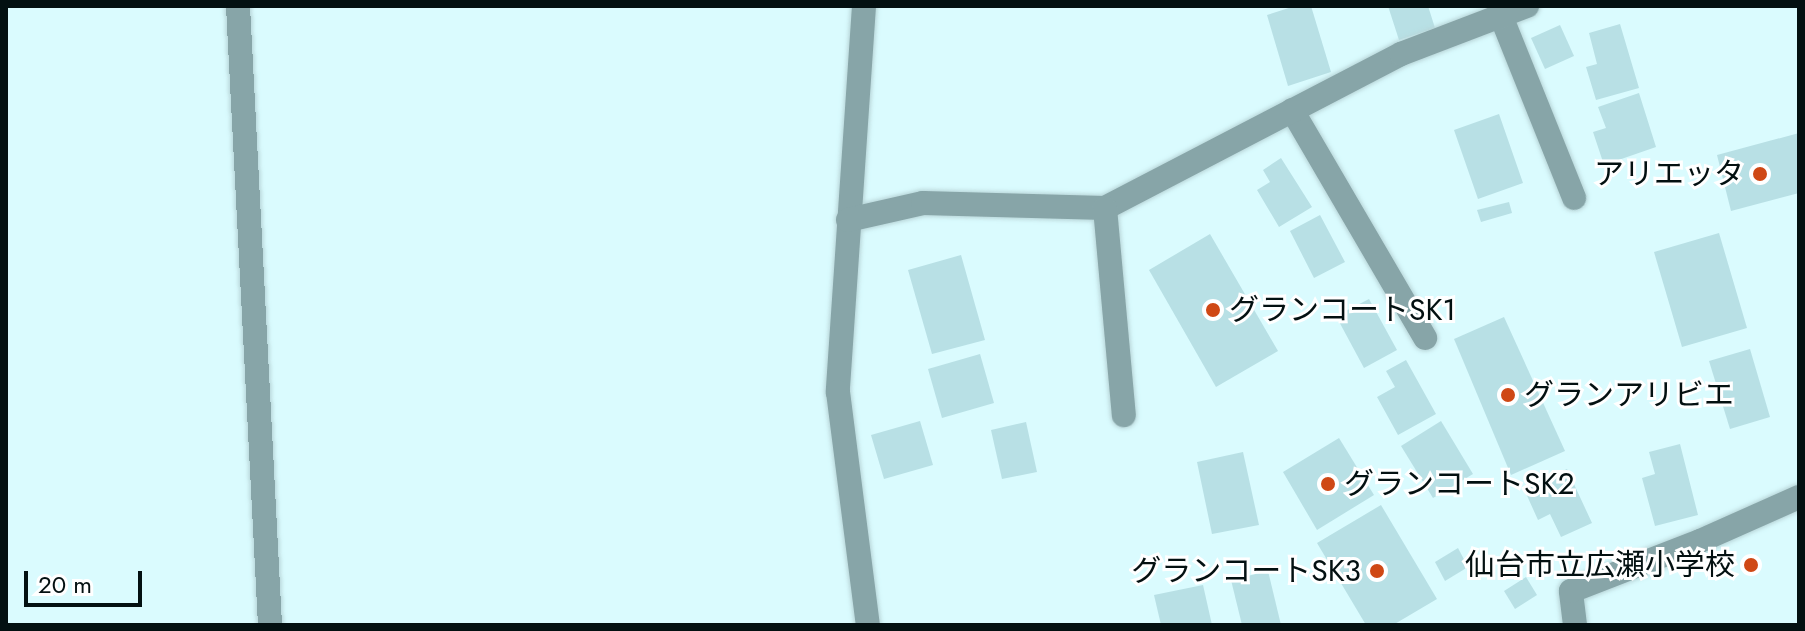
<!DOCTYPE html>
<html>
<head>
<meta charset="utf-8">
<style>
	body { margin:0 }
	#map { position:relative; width:1805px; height:631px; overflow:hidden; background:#dafbfe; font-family:Jost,"Noto Sans JP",sans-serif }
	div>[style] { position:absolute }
	.building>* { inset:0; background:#b8e0e5 }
	.roads { filter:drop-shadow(0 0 2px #b8d5d8) drop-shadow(0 0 2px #b8d5d8) }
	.minor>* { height:24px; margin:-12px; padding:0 12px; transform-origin:12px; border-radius:12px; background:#87a5a8 }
	.dots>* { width:22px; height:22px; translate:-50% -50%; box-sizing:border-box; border:4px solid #fff; border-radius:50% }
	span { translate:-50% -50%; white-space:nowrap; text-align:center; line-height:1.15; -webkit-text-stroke:6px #fff; paint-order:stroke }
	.poi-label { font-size:30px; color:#031011 }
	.right { translate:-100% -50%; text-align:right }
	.left { translate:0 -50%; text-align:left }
	.frame { position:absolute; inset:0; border:8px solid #031011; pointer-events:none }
	.scale { position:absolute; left:24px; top:571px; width:118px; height:36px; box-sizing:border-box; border:4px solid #031011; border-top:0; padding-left:10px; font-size:24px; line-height:28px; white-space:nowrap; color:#031011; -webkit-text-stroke:6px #fff; paint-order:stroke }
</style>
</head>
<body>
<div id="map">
	<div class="building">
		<i style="clip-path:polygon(1295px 6px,1311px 6px,1331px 72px,1288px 86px,1267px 15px)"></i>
		<i style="clip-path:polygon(1388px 6px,1428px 6px,1435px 28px,1399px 40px)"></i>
		<i style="clip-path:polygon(1620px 24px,1639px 88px,1596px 100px,1586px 67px,1597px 64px,1589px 33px)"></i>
		<i style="clip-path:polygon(1560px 25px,1574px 56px,1545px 69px,1531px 38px)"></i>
		<i style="clip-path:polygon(1639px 93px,1656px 147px,1604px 165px,1593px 132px,1606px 128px,1598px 107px)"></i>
		<i style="clip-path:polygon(1499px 114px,1523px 183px,1478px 199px,1454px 130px)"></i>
		<i style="clip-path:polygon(1799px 133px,1799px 193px,1731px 211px,1717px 155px)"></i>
		<i style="clip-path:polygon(1281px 158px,1312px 207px,1279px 227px,1257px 190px,1270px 182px,1263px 170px)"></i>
		<i style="clip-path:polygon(1509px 202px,1512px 213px,1481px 222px,1477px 210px)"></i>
		<i style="clip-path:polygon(1320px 215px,1345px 262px,1314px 278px,1290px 231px)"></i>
		<i style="clip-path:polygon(1719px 233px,1747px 328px,1682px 347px,1654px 252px)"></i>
		<i style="clip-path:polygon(1210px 234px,1278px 351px,1216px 387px,1149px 270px)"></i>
		<i style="clip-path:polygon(961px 255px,985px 340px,932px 354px,908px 270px)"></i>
		<i style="clip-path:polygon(1369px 299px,1397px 350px,1364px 368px,1336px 316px)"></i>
		<i style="clip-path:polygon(1504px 317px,1565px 451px,1511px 475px,1454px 339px)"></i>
		<i style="clip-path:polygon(1750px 349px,1770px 417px,1730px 429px,1709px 361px)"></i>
		<i style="clip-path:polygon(980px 354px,994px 403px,942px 418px,928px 369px)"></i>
		<i style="clip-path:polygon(1406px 360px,1436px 414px,1398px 435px,1377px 397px,1395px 387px,1386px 371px)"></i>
		<i style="clip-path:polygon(920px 421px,933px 465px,884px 479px,871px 435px)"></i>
		<i style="clip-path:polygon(1441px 421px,1473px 474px,1433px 498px,1401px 446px)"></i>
		<i style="clip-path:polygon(1026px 422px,1037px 472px,1002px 479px,991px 430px)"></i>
		<i style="clip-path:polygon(1339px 438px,1374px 495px,1317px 530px,1283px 472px)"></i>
		<i style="clip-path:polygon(1680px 444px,1698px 515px,1655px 526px,1642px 478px,1655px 474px,1649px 452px)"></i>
		<i style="clip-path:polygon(1243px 452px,1259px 525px,1212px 534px,1197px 462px)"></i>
		<i style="clip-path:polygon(1567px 469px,1592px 523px,1561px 537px,1550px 514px,1538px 520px,1524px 489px)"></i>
		<i style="clip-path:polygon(1381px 505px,1437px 599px,1393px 625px,1366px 625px,1317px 543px)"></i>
		<i style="clip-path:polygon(1458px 548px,1468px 567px,1445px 581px,1435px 562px)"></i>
		<i style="clip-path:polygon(1268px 571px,1281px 625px,1242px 625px,1231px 580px)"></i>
		<i style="clip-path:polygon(1526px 577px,1537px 595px,1515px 609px,1504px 591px)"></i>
		<i style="clip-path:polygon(1203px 585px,1212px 625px,1161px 625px,1154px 595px)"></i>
	</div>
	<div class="roads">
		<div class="minor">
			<i style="left:238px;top:6px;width:620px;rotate:87.04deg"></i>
			<i style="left:864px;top:6px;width:387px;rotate:93.9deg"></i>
			<i style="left:838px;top:392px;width:235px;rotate:82.7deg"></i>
			<i style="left:1501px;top:16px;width:196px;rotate:68.1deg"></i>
			<i style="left:1292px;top:110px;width:264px;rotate:59.7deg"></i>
			<i style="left:1105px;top:208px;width:334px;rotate:-27.5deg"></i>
			<i style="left:1401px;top:54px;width:135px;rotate:-20.9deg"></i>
			<i style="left:848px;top:220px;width:77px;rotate:-12.8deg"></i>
			<i style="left:923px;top:203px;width:182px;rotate:1.6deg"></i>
			<i style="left:1105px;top:208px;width:208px;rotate:84.8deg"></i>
			<i style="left:1575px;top:625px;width:34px;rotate:-97deg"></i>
			<i style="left:1571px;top:591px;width:138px;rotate:-21.2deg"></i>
			<i style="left:1700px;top:541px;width:108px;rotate:-24deg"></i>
		</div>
	</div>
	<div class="dots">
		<i style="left:1760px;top:174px;background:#cf4815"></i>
		<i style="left:1213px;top:310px;background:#cf4815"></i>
		<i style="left:1508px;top:395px;background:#cf4815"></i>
		<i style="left:1328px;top:484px;background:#cf4815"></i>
		<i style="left:1751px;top:565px;background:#cf4815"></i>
		<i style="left:1377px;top:571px;background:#cf4815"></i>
	</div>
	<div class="poi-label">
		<span class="right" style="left:1744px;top:174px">アリエッタ</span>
		<span class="left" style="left:1229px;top:310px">グランコートSK1</span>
		<span class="left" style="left:1524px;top:395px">グランアリビエ</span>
		<span class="left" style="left:1344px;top:484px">グランコートSK2</span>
		<span class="right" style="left:1735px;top:565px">仙台市立広瀬小学校</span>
		<span class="right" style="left:1361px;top:571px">グランコートSK3</span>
	</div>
	<div class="frame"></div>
	<div class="scale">20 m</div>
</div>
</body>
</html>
